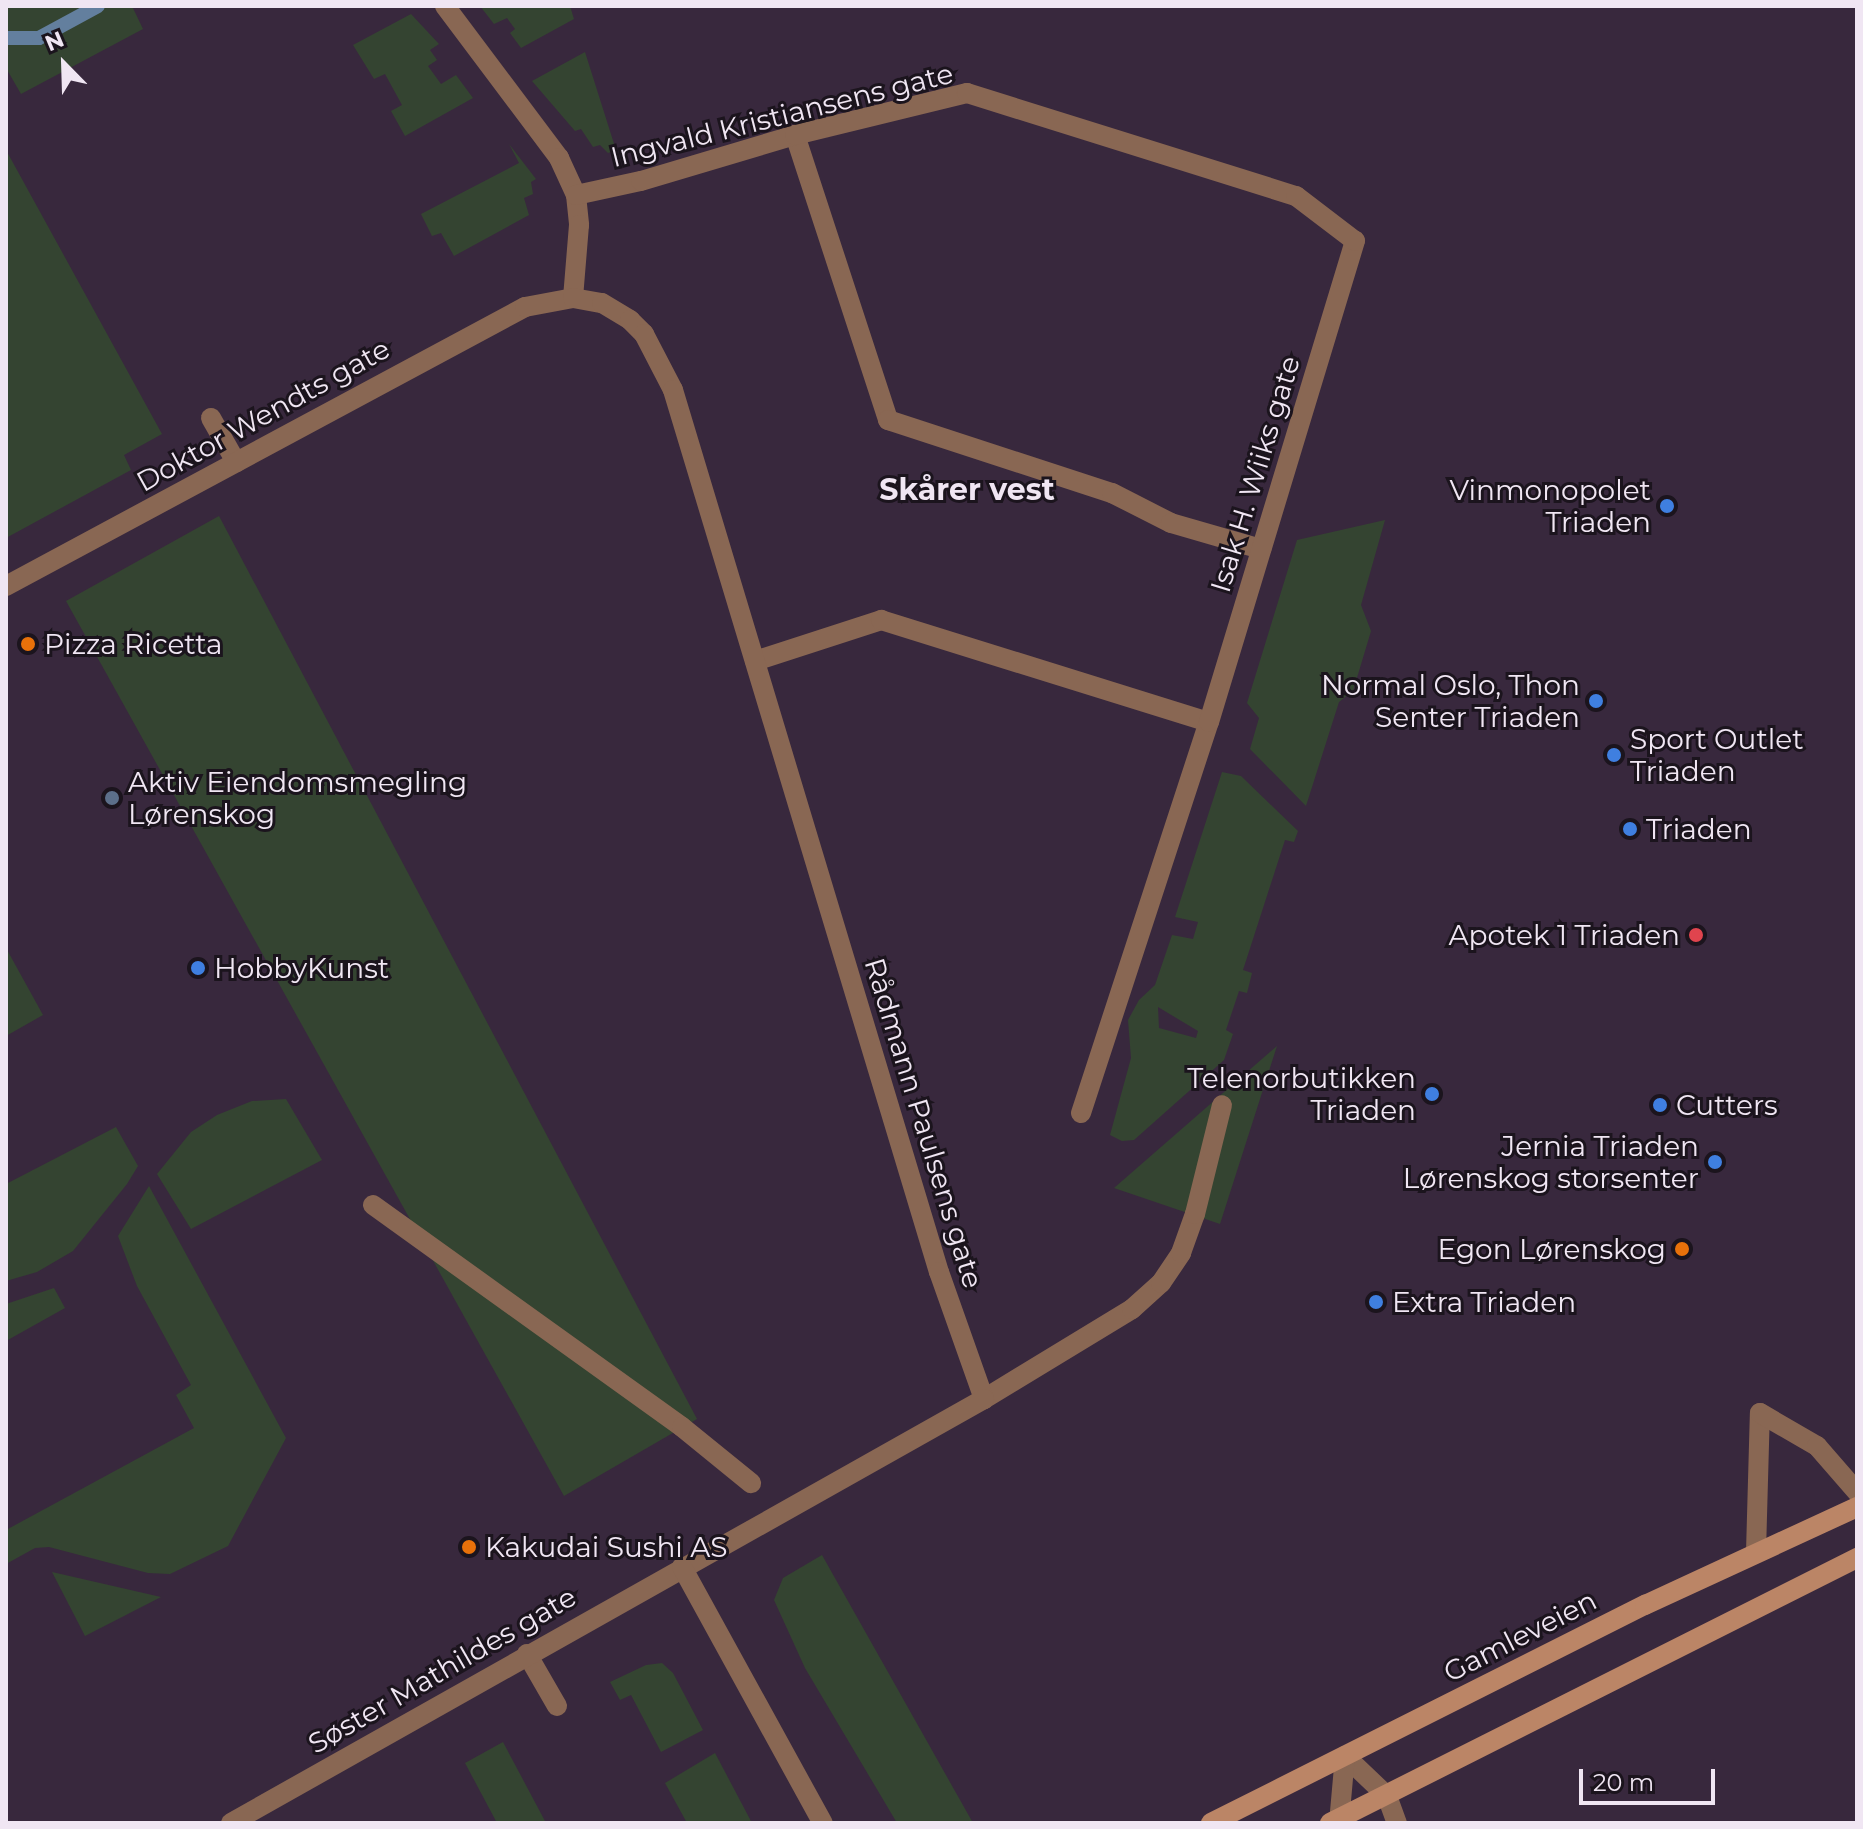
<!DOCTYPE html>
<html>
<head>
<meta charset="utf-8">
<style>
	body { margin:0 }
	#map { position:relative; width:1863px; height:1829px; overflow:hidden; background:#38283d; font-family:Montserrat,sans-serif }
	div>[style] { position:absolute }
	.green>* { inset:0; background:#344431 }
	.stream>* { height:14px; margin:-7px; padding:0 7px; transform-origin:7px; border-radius:7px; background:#637f9e }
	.service>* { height:20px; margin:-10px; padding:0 10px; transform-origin:10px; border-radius:10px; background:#896753 }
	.pedestrian>* { height:20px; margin:-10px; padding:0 10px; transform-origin:10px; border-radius:10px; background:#896753 }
	.minor>* { height:20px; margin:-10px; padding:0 10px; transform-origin:10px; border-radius:10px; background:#896753 }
	.secondary>* { height:20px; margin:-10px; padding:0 10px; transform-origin:10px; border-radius:10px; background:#bb8566 }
	.dots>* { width:22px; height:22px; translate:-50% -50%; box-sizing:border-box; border:4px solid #1b141d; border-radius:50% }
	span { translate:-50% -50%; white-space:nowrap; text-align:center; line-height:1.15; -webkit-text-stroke:6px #1b141d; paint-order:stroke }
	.street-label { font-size:28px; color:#f0e6f3 }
	.poi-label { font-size:28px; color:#f0e6f3 }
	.right { translate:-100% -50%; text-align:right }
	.left { translate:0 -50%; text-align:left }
	.neighbourhood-label { font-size:30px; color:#f0e6f3; font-weight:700 }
	.frame { position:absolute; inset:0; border:8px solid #f0e6f3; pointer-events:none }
	.north { position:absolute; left:24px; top:24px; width:80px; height:80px; -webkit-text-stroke:6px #1b141d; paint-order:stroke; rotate:337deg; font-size:22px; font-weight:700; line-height:32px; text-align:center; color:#f0e6f3 }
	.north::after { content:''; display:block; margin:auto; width:28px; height:36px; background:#f0e6f3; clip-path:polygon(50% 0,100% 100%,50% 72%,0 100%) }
	.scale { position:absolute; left:1579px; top:1769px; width:136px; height:36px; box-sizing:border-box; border:4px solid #f0e6f3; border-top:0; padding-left:10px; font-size:24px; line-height:28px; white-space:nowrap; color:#f0e6f3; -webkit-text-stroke:6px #1b141d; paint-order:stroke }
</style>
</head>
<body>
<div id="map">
	<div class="green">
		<i style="clip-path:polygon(6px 6px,132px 6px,143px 29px,21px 94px,6px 68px)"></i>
		<i style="clip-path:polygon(480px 6px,570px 6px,574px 19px,521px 48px,510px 33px,515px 29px,507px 18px,494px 24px)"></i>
		<i style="clip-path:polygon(411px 14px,439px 44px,430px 50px,437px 60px,428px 66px,441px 84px,456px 75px,473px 98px,405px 136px,391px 111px,402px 105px,385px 74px,374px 79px,353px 45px)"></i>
		<i style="clip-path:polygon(585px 52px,616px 150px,608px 153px,600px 145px,593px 147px,581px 129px,575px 131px,532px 81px)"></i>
		<i style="clip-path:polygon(509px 144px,536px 179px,531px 182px,533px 194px,524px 198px,529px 215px,454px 256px,441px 233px,432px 236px,421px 214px,519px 163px)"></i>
		<i style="clip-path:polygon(6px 150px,162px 434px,124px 455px,131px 470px,6px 538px)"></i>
		<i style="clip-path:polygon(219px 516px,697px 1419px,564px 1496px,66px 601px)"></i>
		<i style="clip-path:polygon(1385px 520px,1361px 605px,1371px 631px,1353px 691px,1339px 702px,1306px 806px,1250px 749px,1259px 718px,1247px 703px,1297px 540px)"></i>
		<i style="clip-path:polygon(evenodd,1222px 772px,1241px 776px,1298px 831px,1294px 842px,1285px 840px,1243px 970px,1252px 973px,1247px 993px,1239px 991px,1226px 1030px,1233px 1034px,1224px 1060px,1134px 1140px,1122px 1141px,1110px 1135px,1131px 1058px,1128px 1020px,1139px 1000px,1155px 985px,1172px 935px,1193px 939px,1198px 922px,1175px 917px,1222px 772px,1158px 1007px,1198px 1031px,1196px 1038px,1159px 1028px,1158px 1007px)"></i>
		<i style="clip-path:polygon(6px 948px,43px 1015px,6px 1036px)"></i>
		<i style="clip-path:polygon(1277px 1046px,1220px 1224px,1114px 1188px)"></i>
		<i style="clip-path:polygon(286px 1099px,322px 1160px,191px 1229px,157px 1174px,191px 1132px,217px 1115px,252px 1101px)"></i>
		<i style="clip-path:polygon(116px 1127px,138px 1166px,127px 1184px,73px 1251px,37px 1272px,6px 1281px,6px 1184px)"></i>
		<i style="clip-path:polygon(149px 1186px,286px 1438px,228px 1546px,170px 1574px,148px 1573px,49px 1547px,35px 1548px,6px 1564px,6px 1530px,194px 1428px,176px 1395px,191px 1385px,137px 1286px,118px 1236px)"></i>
		<i style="clip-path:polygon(54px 1288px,65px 1308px,6px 1341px,6px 1304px)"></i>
		<i style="clip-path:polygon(822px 1555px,973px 1823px,897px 1823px,805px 1668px,774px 1600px,783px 1578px)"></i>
		<i style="clip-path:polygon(52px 1572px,161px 1597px,85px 1636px)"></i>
		<i style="clip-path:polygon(662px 1663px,673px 1673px,703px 1730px,661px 1752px,631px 1695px,620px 1700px,610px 1682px,646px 1665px)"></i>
		<i style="clip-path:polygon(503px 1742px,546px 1823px,497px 1823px,465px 1763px)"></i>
		<i style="clip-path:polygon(715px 1753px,752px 1823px,687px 1823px,665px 1783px)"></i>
	</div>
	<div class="stream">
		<i style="left:6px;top:38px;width:33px"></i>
		<i style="left:39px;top:38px;width:67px;rotate:-28.5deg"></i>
	</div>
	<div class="service">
		<i style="left:795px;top:135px;width:300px;rotate:71.9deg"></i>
		<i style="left:888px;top:420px;width:236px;rotate:18.1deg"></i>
		<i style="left:1112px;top:493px;width:66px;rotate:27deg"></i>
		<i style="left:1171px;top:523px;width:94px;rotate:16.1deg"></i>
		<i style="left:211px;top:418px;width:51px;rotate:60.4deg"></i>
		<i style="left:755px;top:661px;width:133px;rotate:-18deg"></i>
		<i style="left:881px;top:620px;width:343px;rotate:17.3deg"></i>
		<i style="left:1081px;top:1113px;width:411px;rotate:-71.9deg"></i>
		<i style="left:1209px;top:722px;width:503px;rotate:-73.12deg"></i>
		<i style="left:984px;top:1399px;width:173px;rotate:-31.3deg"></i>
		<i style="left:1132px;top:1309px;width:39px;rotate:-42deg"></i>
		<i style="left:1161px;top:1283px;width:36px;rotate:-56deg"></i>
		<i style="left:1181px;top:1253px;width:41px;rotate:-70.3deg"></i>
		<i style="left:1195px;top:1214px;width:112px;rotate:-76.1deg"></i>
		<i style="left:1756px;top:1552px;width:139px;rotate:-88.4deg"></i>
		<i style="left:1760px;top:1413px;width:66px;rotate:30.1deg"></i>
		<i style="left:1817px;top:1446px;width:61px;rotate:49deg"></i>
		<i style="left:527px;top:1654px;width:60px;rotate:60deg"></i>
	</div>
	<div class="pedestrian">
		<i style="left:373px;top:1205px;width:380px;rotate:35.7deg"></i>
		<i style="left:682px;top:1427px;width:89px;rotate:39.1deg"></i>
	</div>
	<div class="minor">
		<i style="left:445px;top:6px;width:190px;rotate:53.1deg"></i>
		<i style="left:559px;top:158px;width:41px;rotate:65.3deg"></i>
		<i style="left:576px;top:195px;width:30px;rotate:84deg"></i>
		<i style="left:579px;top:225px;width:73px;rotate:94.7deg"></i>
		<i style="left:576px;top:195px;width:66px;rotate:-12.2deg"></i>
		<i style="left:641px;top:181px;width:161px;rotate:-16.6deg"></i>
		<i style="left:795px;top:135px;width:177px;rotate:-13.7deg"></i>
		<i style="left:967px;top:93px;width:345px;rotate:17.4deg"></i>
		<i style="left:1296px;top:196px;width:74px;rotate:37.3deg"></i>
		<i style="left:6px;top:586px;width:589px;rotate:-28.26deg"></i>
		<i style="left:525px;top:307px;width:49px;rotate:-10.6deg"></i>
		<i style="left:573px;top:298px;width:29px;rotate:10deg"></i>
		<i style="left:602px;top:303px;width:33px;rotate:31deg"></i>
		<i style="left:630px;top:320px;width:20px;rotate:45deg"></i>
		<i style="left:644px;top:334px;width:63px;rotate:62.6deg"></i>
		<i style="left:673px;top:390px;width:921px;rotate:73.22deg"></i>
		<i style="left:939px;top:1272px;width:135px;rotate:70.5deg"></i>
		<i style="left:984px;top:1399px;width:864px;rotate:150.62deg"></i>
		<i style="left:682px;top:1567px;width:292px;rotate:61.2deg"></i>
		<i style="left:1345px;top:1756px;width:58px;rotate:43.6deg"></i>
		<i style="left:1387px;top:1796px;width:29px;rotate:70deg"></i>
		<i style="left:1339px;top:1823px;width:67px;rotate:-84.9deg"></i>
	</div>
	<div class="secondary">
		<i style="left:1211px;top:1823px;width:486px;rotate:-26.7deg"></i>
		<i style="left:1645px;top:1605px;width:234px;rotate:-24.8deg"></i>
		<i style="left:1330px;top:1823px;width:590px;rotate:-26.7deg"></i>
	</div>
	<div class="dots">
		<i style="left:1667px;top:506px;background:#3f7fe0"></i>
		<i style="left:28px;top:644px;background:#e8710a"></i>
		<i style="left:1596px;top:701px;background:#3f7fe0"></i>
		<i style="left:1614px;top:755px;background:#3f7fe0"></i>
		<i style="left:112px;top:798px;background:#5c6f8a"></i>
		<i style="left:1630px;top:829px;background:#3f7fe0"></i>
		<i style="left:1696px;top:935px;background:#e0444e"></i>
		<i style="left:198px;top:968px;background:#3f7fe0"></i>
		<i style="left:1432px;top:1094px;background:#3f7fe0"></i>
		<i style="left:1660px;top:1105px;background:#3f7fe0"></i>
		<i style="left:1715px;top:1162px;background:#3f7fe0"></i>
		<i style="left:1682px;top:1249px;background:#e8710a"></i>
		<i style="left:1376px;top:1302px;background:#3f7fe0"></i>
		<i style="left:469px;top:1547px;background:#e8710a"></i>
	</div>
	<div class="street-label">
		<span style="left:782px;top:115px;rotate:-14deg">Ingvald Kristiansens gate</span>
		<span style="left:263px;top:415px;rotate:-29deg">Doktor Wendts gate</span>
		<span style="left:1255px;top:474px;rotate:-73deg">Isak H. Wiiks gate</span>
		<span style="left:924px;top:1123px;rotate:73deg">Rådmann Paulsens gate</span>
		<span style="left:1520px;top:1636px;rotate:-27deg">Gamleveien</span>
		<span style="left:442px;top:1670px;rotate:-30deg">Søster Mathildes gate</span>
	</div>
	<div class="poi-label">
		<span class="right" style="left:1651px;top:506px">Vinmonopolet<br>Triaden</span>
		<span class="left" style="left:44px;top:644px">Pizza Ricetta</span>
		<span class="right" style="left:1580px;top:701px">Normal Oslo, Thon<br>Senter Triaden</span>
		<span class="left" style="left:1630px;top:755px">Sport Outlet<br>Triaden</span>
		<span class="left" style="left:128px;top:798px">Aktiv Eiendomsmegling<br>Lørenskog</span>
		<span class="left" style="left:1646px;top:829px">Triaden</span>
		<span class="right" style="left:1680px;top:935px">Apotek 1 Triaden</span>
		<span class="left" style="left:214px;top:968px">HobbyKunst</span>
		<span class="right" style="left:1416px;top:1094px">Telenorbutikken<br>Triaden</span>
		<span class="left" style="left:1676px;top:1105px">Cutters</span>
		<span class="right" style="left:1699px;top:1162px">Jernia Triaden<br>Lørenskog storsenter</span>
		<span class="right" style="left:1666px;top:1249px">Egon Lørenskog</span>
		<span class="left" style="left:1392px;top:1302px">Extra Triaden</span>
		<span class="left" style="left:485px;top:1547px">Kakudai Sushi AS</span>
	</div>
	<div class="neighbourhood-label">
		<span style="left:967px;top:490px">Skårer vest</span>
	</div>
	<div class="frame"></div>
	<div class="north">N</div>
	<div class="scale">20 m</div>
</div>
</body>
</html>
